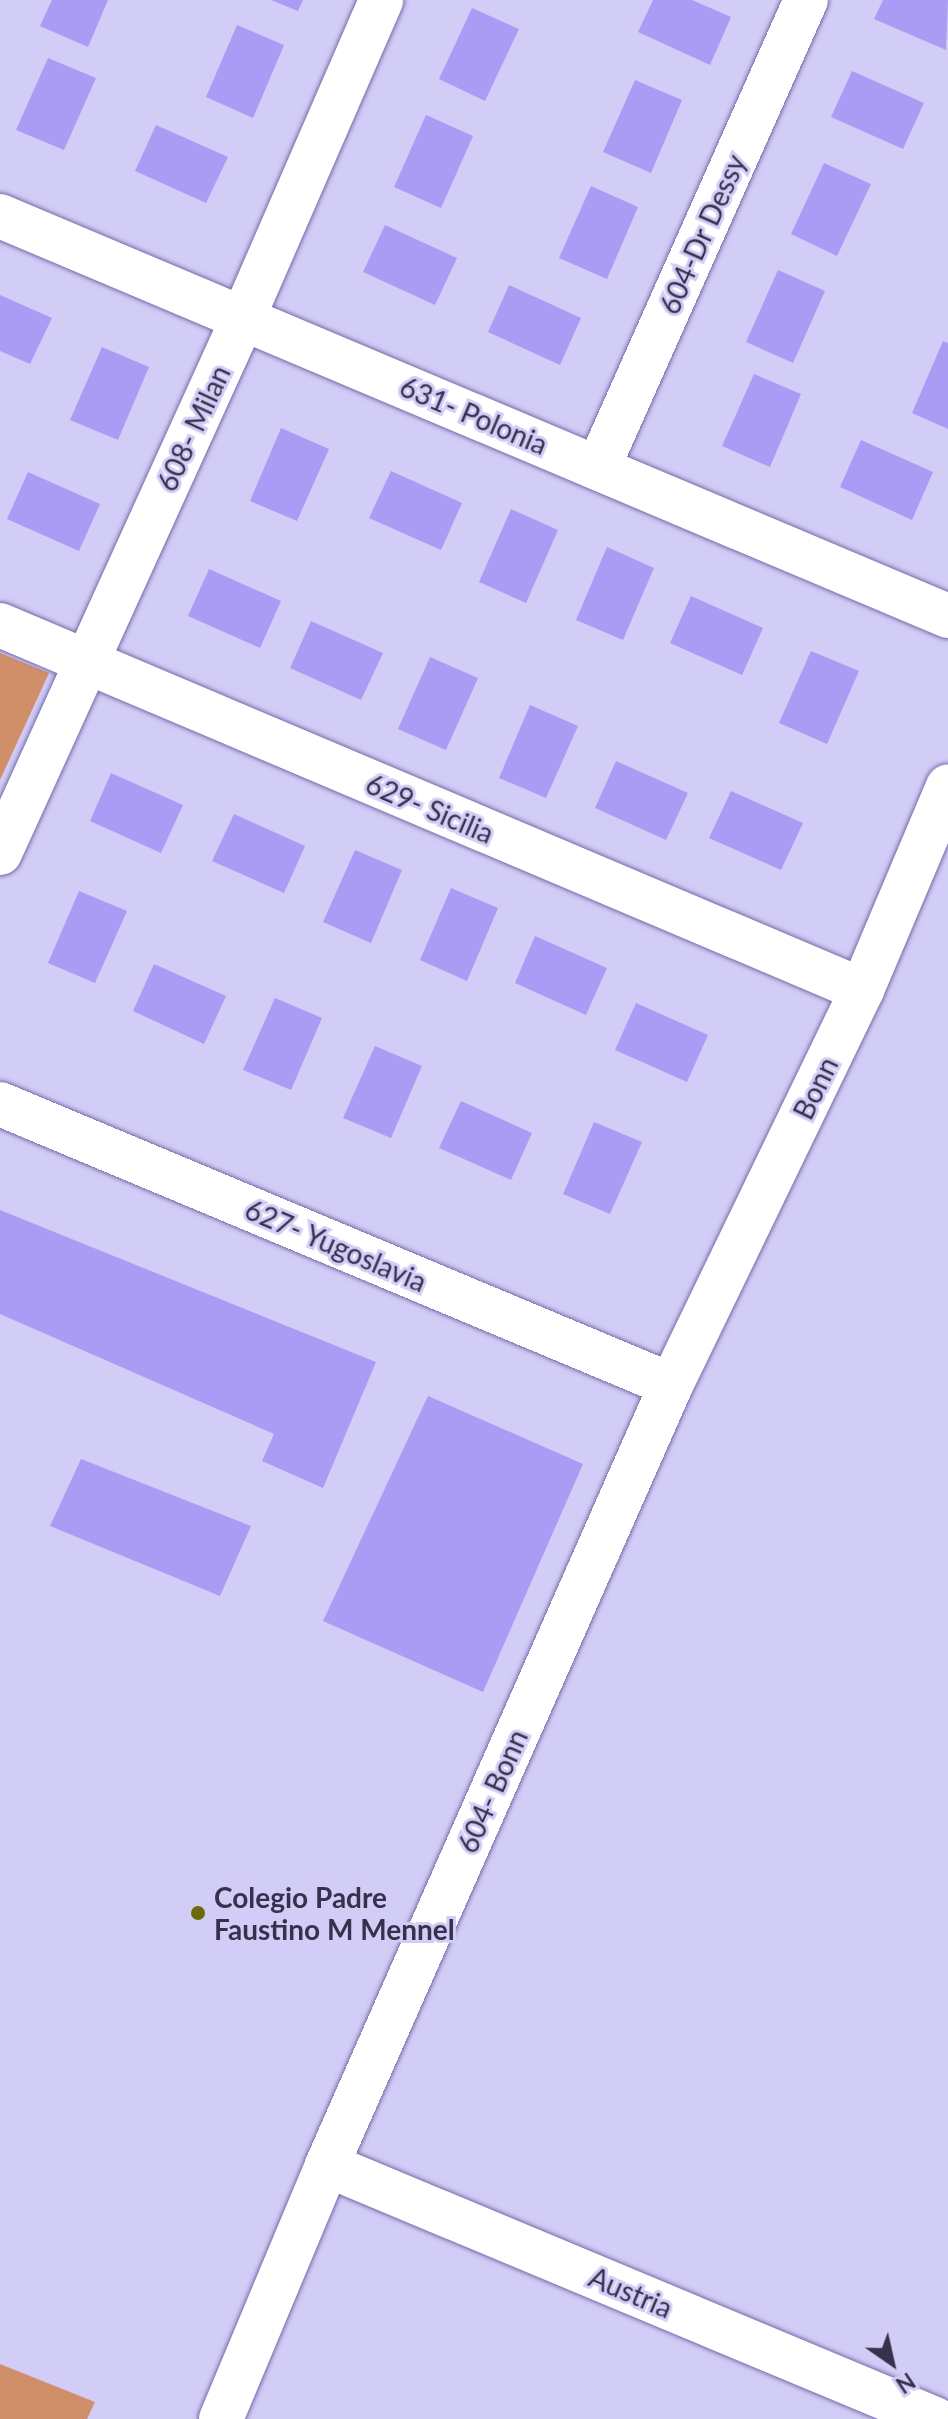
<!DOCTYPE html>
<html>
<head>
<meta charset="utf-8">
<style>
	body { margin:0 }
	#map { position:relative; width:948px; height:2419px; overflow:hidden; background:#d1cdf6; font-family:Lato,sans-serif }
	div>[style] { position:absolute }
	.green>* { inset:0; background:#d18f69 }
	.building>* { inset:0; background:#aa9cf4 }
	.roads { filter:drop-shadow(0 0 2px #766ba9) drop-shadow(0 0 2px #766ba9) }
	.minor>* { height:44px; margin:-22px; padding:0 22px; transform-origin:22px; border-radius:22px; background:#fff }
	.dots>* { width:22px; height:22px; translate:-50% -50%; box-sizing:border-box; border:4px solid #d1cdf6; border-radius:50% }
	span { translate:-50% -50%; white-space:nowrap; text-align:center; line-height:1.15; -webkit-text-stroke:6px #d1cdf6; paint-order:stroke }
	.street-label { font-size:28px; color:#36324d }
	.poi-label { font-size:28px; color:#36324d; font-weight:700 }
	.left { translate:0 -50%; text-align:left }
	.north { position:absolute; left:852px; top:2323px; width:80px; height:80px; -webkit-text-stroke:6px #d1cdf6; paint-order:stroke; rotate:146deg; font-size:22px; font-weight:700; line-height:32px; text-align:center; color:#36324d }
	.north::after { content:''; display:block; margin:auto; width:28px; height:36px; background:#36324d; clip-path:polygon(50% 0,100% 100%,50% 72%,0 100%) }
</style>
</head>
<body>
<div id="map">
	<div class="green">
		<i style="clip-path:polygon(0 653px,49px 673px,0 780px)"></i>
		<i style="clip-path:polygon(0 2364px,95px 2402px,87px 2419px,0 2419px)"></i>
	</div>
	<div class="building">
		<i style="clip-path:polygon(52px 0,108px 0,88px 47px,40px 26px)"></i>
		<i style="clip-path:polygon(271px 0,303px 0,298px 11px)"></i>
		<i style="clip-path:polygon(653px 0,692px 0,731px 17px,710px 65px,638px 32px)"></i>
		<i style="clip-path:polygon(883px 0,948px 0,946px 50px,874px 19px)"></i>
		<i style="clip-path:polygon(472px 8px,519px 29px,485px 101px,439px 79px)"></i>
		<i style="clip-path:polygon(237px 25px,284px 45px,253px 118px,206px 97px)"></i>
		<i style="clip-path:polygon(48px 58px,96px 78px,64px 150px,16px 130px)"></i>
		<i style="clip-path:polygon(852px 71px,924px 103px,903px 149px,831px 117px)"></i>
		<i style="clip-path:polygon(635px 80px,682px 100px,651px 173px,603px 152px)"></i>
		<i style="clip-path:polygon(426px 115px,473px 136px,441px 208px,394px 187px)"></i>
		<i style="clip-path:polygon(156px 125px,228px 157px,206px 203px,135px 171px)"></i>
		<i style="clip-path:polygon(824px 163px,871px 184px,837px 256px,791px 234px)"></i>
		<i style="clip-path:polygon(591px 186px,638px 207px,607px 279px,559px 258px)"></i>
		<i style="clip-path:polygon(385px 225px,457px 258px,435px 305px,363px 272px)"></i>
		<i style="clip-path:polygon(778px 270px,825px 291px,793px 363px,746px 342px)"></i>
		<i style="clip-path:polygon(509px 285px,581px 318px,560px 365px,488px 332px)"></i>
		<i style="clip-path:polygon(0 295px,52px 318px,30px 364px,0 351px)"></i>
		<i style="clip-path:polygon(943px 341px,948px 343px,948px 429px,912px 413px)"></i>
		<i style="clip-path:polygon(102px 347px,149px 367px,118px 440px,70px 420px)"></i>
		<i style="clip-path:polygon(754px 374px,801px 394px,770px 467px,722px 446px)"></i>
		<i style="clip-path:polygon(281px 428px,329px 449px,297px 521px,250px 501px)"></i>
		<i style="clip-path:polygon(861px 440px,933px 472px,912px 520px,840px 487px)"></i>
		<i style="clip-path:polygon(391px 471px,462px 503px,441px 550px,369px 518px)"></i>
		<i style="clip-path:polygon(28px 472px,100px 504px,79px 551px,7px 519px)"></i>
		<i style="clip-path:polygon(511px 509px,558px 530px,526px 603px,479px 582px)"></i>
		<i style="clip-path:polygon(607px 547px,654px 568px,623px 640px,576px 620px)"></i>
		<i style="clip-path:polygon(209px 569px,281px 601px,260px 648px,188px 616px)"></i>
		<i style="clip-path:polygon(691px 596px,763px 628px,742px 675px,670px 643px)"></i>
		<i style="clip-path:polygon(311px 621px,383px 653px,361px 700px,290px 668px)"></i>
		<i style="clip-path:polygon(811px 651px,859px 671px,827px 744px,779px 723px)"></i>
		<i style="clip-path:polygon(430px 657px,478px 678px,446px 750px,398px 729px)"></i>
		<i style="clip-path:polygon(530px 705px,578px 726px,546px 798px,499px 778px)"></i>
		<i style="clip-path:polygon(616px 761px,688px 793px,666px 840px,595px 808px)"></i>
		<i style="clip-path:polygon(111px 773px,183px 805px,161px 853px,90px 821px)"></i>
		<i style="clip-path:polygon(731px 791px,803px 823px,781px 870px,709px 838px)"></i>
		<i style="clip-path:polygon(234px 814px,305px 846px,284px 893px,212px 861px)"></i>
		<i style="clip-path:polygon(355px 850px,402px 870px,371px 943px,323px 922px)"></i>
		<i style="clip-path:polygon(451px 888px,498px 908px,467px 981px,420px 960px)"></i>
		<i style="clip-path:polygon(79px 891px,127px 911px,95px 983px,48px 963px)"></i>
		<i style="clip-path:polygon(535px 936px,607px 968px,586px 1015px,515px 983px)"></i>
		<i style="clip-path:polygon(154px 964px,226px 996px,204px 1044px,133px 1011px)"></i>
		<i style="clip-path:polygon(275px 998px,322px 1018px,291px 1090px,243px 1070px)"></i>
		<i style="clip-path:polygon(636px 1003px,708px 1035px,687px 1082px,615px 1050px)"></i>
		<i style="clip-path:polygon(375px 1046px,422px 1066px,391px 1138px,343px 1118px)"></i>
		<i style="clip-path:polygon(461px 1101px,532px 1133px,511px 1180px,439px 1148px)"></i>
		<i style="clip-path:polygon(594px 1122px,642px 1142px,610px 1214px,563px 1194px)"></i>
		<i style="clip-path:polygon(0 1210px,376px 1362px,323px 1488px,262px 1461px,274px 1434px,0 1314px)"></i>
		<i style="clip-path:polygon(428px 1396px,583px 1464px,483px 1692px,323px 1621px)"></i>
		<i style="clip-path:polygon(81px 1459px,251px 1526px,220px 1596px,50px 1526px)"></i>
	</div>
	<div class="roads">
		<div class="minor">
			<i style="left:0;top:216px;width:1029px;rotate:22.88deg"></i>
			<i style="left:598px;top:468px;width:512px;rotate:-66.04deg"></i>
			<i style="left:0;top:625px;width:936px;rotate:22.95deg"></i>
			<i style="left:0;top:853px;width:588px;rotate:-65.57deg"></i>
			<i style="left:243px;top:318px;width:347px;rotate:-66.5deg"></i>
			<i style="left:0;top:1104px;width:727px;rotate:22.72deg"></i>
			<i style="left:327px;top:2165px;width:659px;rotate:22.67deg"></i>
			<i style="left:221px;top:2419px;width:275px;rotate:-67.3deg"></i>
			<i style="left:327px;top:2165px;width:852px;rotate:-66.2deg"></i>
			<i style="left:671px;top:1385px;width:439px;rotate:-64.2deg"></i>
			<i style="left:862px;top:990px;width:221px;rotate:-67.1deg"></i>
		</div>
	</div>
	<div class="dots">
		<i style="left:198px;top:1913px;background:#6a6b0b"></i>
	</div>
	<div class="street-label">
		<span style="left:702px;top:234px;rotate:-66deg">604-Dr Dessy</span>
		<span style="left:474px;top:415px;rotate:23deg">631- Polonia</span>
		<span style="left:193px;top:428px;rotate:-65deg">608- Milan</span>
		<span style="left:430px;top:808px;rotate:23deg">629- Sicilia</span>
		<span style="left:815px;top:1088px;rotate:-64deg">Bonn</span>
		<span style="left:336px;top:1245px;rotate:23deg">627- Yugoslavia</span>
		<span style="left:492px;top:1791px;rotate:-66deg">604- Bonn</span>
		<span style="left:631px;top:2292px;rotate:23deg">Austria</span>
	</div>
	<div class="poi-label">
		<span class="left" style="left:214px;top:1913px">Colegio Padre<br>Faustino M Mennel</span>
	</div>
	<div class="north">N</div>
</div>
</body>
</html>
